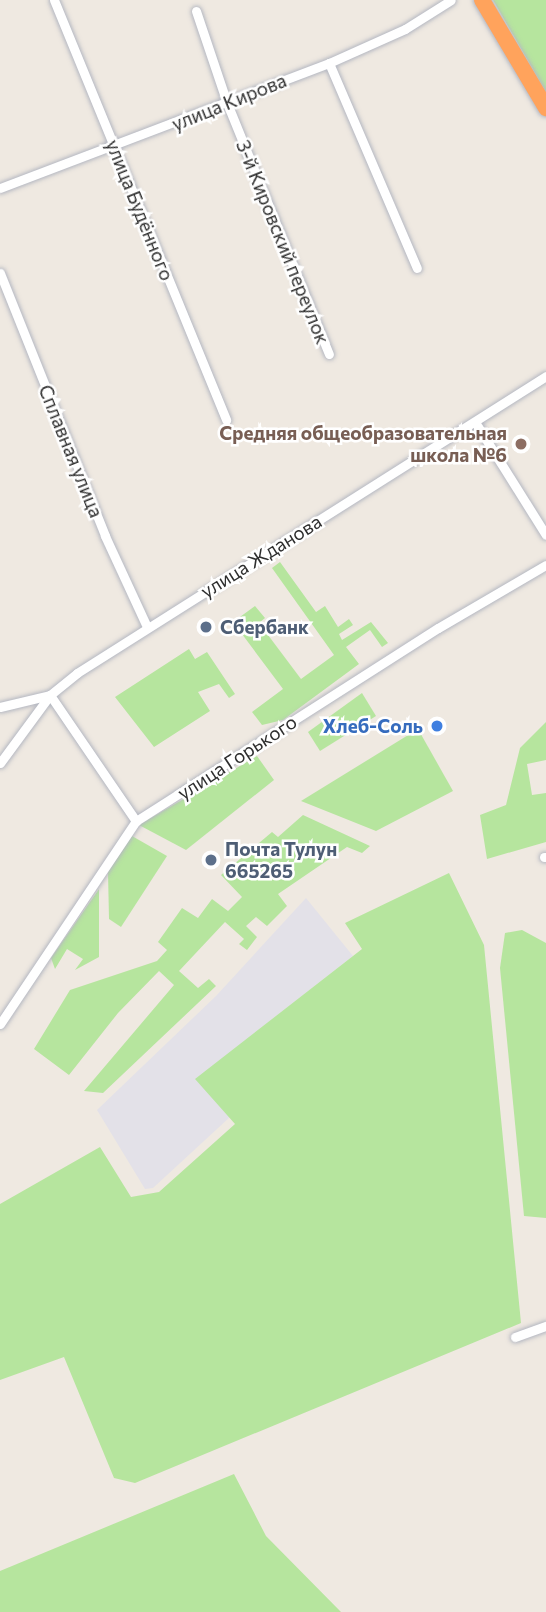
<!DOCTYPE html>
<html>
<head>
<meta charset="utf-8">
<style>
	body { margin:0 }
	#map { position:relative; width:546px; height:1612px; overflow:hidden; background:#efe9e1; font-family:Commissioner,sans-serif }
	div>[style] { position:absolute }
	.industrial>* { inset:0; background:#e3e1e8 }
	.green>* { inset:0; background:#b6e59e }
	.roads { filter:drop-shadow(0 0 2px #b4b7c1) drop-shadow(0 0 2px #b4b7c1) }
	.street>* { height:9px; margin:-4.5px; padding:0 4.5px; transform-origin:4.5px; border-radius:4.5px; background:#fff }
	.highway>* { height:16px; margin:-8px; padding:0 8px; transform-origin:8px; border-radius:8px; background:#ffa35c }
	.dots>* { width:19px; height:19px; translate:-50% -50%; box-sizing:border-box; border:4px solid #fff; border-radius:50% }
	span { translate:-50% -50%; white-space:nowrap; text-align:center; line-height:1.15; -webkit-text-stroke:5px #fff; paint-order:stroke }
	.street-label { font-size:19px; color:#2e2e2e }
	.education-label { font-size:19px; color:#785e54; font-weight:700 }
	.right { translate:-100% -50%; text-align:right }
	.service-label { font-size:19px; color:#4e5e75; font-weight:700 }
	.left { translate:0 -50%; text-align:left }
	.shop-label { font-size:19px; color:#366cbe; font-weight:700 }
</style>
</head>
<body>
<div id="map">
	<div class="industrial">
		<i style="clip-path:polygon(306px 898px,353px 956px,196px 1079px,230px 1117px,153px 1188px,145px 1189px,97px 1110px,216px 996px)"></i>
	</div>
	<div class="green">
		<i style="clip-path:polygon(493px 0,546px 0,546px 92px)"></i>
		<i style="clip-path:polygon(280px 562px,316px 612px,325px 606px,338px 627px,349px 619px,353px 625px,339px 634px,342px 640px,371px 622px,388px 643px,382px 647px,370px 630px,346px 647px,359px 664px,283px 720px,262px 725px,252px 712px,283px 689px,233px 622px,255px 606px,265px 618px,259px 623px,301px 679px,334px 655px,272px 568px)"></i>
		<i style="clip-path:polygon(189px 649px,195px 659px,207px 652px,235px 694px,229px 698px,219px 684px,198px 692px,210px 711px,154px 747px,115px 697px)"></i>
		<i style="clip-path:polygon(362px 693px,376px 716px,320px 751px,308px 732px)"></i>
		<i style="clip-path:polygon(546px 722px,546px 760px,527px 764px,532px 795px,546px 793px,546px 842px,487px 859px,480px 815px,506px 805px,520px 748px)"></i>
		<i style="clip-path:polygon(418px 729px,453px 791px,376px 831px,301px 801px)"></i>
		<i style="clip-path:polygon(257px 756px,274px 780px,186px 850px,139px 825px)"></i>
		<i style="clip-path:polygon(303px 815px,370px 846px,362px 853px,347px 847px,278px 894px,287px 906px,267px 926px,256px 917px,246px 926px,257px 937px,247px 950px,239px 944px,244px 939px,225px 922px,179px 971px,198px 988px,209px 979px,216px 986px,103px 1093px,84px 1091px,174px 985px,159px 971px,118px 1013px,69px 1075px,34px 1049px,70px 990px,157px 961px,167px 950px,158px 942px,182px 908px,198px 918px,212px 899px,228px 911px,242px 897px,221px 875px,272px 832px,278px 837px)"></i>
		<i style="clip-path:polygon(132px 836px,167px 856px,121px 927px,109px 919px,108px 872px)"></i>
		<i style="clip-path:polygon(449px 873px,484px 945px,521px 1323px,135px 1483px,114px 1478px,64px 1357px,0 1380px,0 1204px,100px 1147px,131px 1197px,159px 1192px,235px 1124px,195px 1079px,362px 949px,345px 923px)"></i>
		<i style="clip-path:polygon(99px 889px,99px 957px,75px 970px,83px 959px,67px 949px,55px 969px,51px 958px)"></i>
		<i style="clip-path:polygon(522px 930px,546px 943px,546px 1218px,524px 1216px,500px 968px,505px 933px)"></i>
		<i style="clip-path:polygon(234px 1474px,266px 1536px,341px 1612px,0 1612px,0 1571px)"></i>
	</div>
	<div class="roads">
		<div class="street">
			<i style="left:54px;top:0;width:454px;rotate:67.7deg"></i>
			<i style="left:196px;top:11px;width:97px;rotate:71.4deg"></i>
			<i style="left:227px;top:103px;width:271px;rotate:67.9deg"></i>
			<i style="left:329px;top:63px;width:223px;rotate:66.8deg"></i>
			<i style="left:0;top:188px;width:352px;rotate:-20.8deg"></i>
			<i style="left:329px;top:63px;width:83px;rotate:-24.1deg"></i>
			<i style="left:405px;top:29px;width:54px;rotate:-32.2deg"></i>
			<i style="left:0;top:273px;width:283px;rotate:68.2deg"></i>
			<i style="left:105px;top:536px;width:100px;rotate:65.2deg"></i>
			<i style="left:475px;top:422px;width:133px;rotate:57.9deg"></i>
			<i style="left:0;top:707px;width:51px;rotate:-13.5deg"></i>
			<i style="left:50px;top:695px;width:153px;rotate:55.7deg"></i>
			<i style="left:0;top:763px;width:84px;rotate:-53.7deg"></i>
			<i style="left:50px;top:695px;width:35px;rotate:-39deg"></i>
			<i style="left:77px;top:673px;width:555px;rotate:-32.34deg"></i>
			<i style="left:544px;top:857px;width:2px"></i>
			<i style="left:0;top:1024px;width:244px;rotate:-56.2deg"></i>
			<i style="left:136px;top:821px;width:358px;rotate:-32.6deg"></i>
			<i style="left:438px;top:628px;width:125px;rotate:-30.3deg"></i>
			<i style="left:515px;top:1337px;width:33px;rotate:-20deg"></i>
		</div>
		<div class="highway">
			<i style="left:482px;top:0;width:126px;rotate:59.3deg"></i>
		</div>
	</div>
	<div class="dots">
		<i style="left:521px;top:444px;background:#8d6e63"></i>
		<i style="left:206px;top:627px;background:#5c6f8a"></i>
		<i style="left:437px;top:726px;background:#3f7fe0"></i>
		<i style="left:211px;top:860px;background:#5c6f8a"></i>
	</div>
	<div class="street-label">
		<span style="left:229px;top:102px;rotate:-22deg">улица Кирова</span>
		<span style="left:140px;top:210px;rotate:68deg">улица Будённого</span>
		<span style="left:283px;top:242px;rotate:68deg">3-й Кировский переулок</span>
		<span style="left:71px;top:451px;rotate:68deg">Сплавная улица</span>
		<span style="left:261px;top:556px;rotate:-32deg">улица Жданова</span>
		<span style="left:237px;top:757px;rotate:-33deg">улица Горького</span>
	</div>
	<div class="education-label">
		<span class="right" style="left:507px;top:444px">Средняя общеобразовательная<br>школа №6</span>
	</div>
	<div class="service-label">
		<span class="left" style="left:220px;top:627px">Сбербанк</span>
		<span class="left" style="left:225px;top:860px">Почта Тулун<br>665265</span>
	</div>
	<div class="shop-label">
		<span class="right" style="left:423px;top:726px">Хлеб-Соль</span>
	</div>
</div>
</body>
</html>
